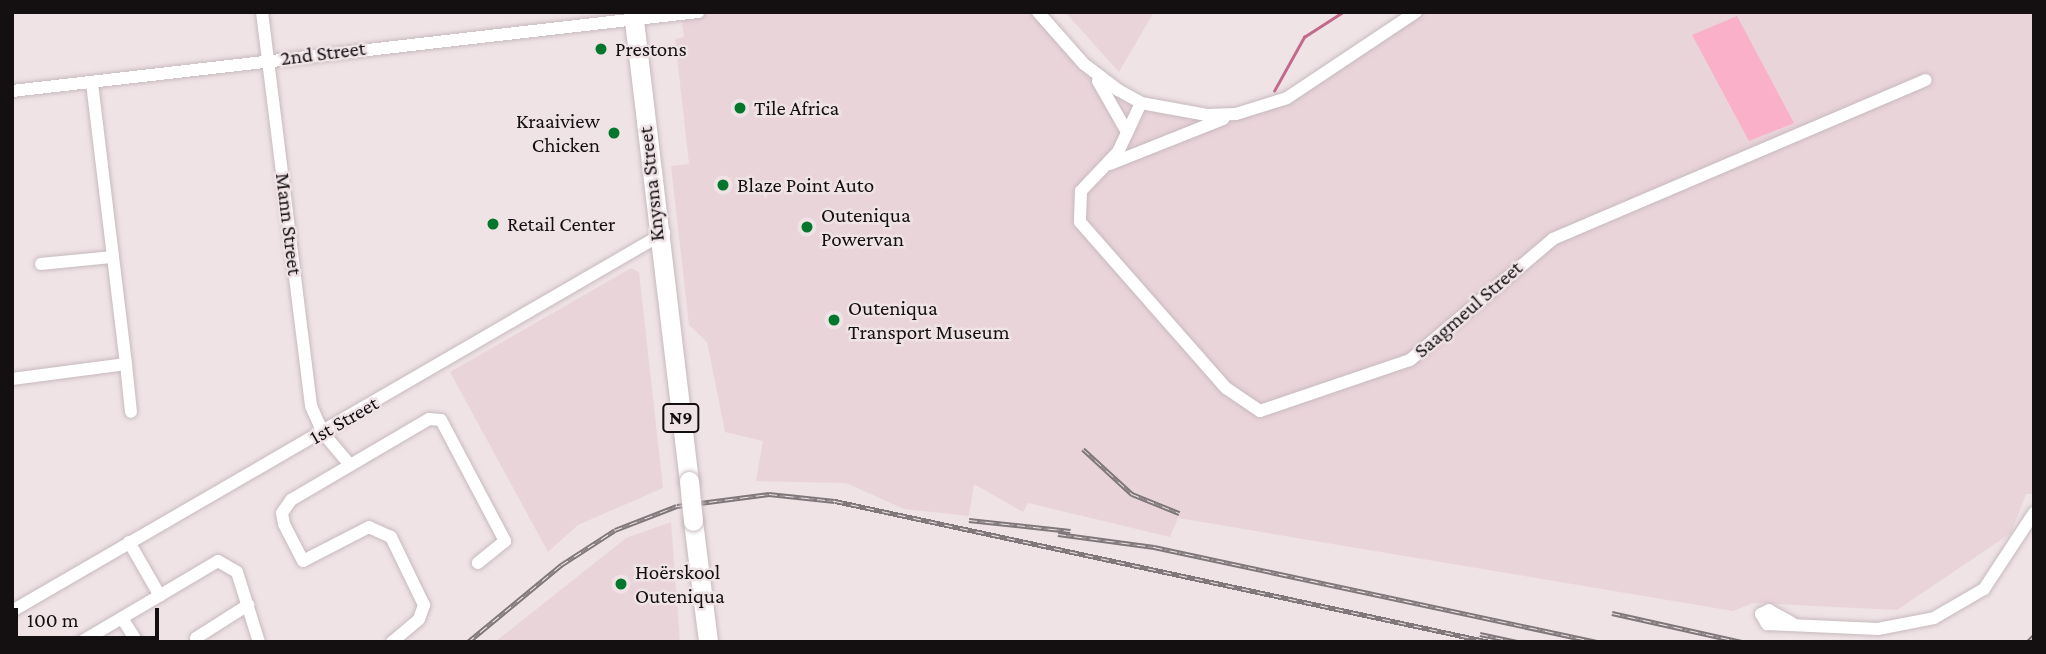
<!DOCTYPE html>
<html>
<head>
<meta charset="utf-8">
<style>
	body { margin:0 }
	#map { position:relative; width:2046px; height:654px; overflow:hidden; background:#efe3e6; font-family:"Crimson Pro",serif }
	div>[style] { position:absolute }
	.built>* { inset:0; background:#e9d4da }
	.green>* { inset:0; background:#fab0c9 }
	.stream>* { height:2.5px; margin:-1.25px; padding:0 1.25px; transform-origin:1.25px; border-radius:1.25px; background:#c26a8b }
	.roads { filter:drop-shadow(0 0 2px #c7babe) drop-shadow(0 0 2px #c7babe) }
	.minor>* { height:12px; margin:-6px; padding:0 6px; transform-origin:6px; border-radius:6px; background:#fff }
	.highway>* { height:19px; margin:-9.5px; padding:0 9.5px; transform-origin:9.5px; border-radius:9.5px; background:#fff }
	.rail>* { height:5px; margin-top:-2.5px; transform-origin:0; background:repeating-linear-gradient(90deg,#efe3e6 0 8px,#7f777a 0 16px); box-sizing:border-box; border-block:2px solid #7f777a }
	.bridges { filter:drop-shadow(0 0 2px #c7babe) drop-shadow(0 0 2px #c7babe) }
	.highway-bridge>* { height:19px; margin:-9.5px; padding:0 9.5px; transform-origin:9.5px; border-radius:9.5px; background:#fff }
	.dots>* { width:19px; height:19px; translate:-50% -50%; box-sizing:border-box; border:4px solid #efe3e6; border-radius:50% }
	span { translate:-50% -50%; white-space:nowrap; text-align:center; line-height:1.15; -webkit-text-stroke:5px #efe3e6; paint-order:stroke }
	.shield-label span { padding:2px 5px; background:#efe3e6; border:2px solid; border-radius:5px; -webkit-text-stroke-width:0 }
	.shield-label { font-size:19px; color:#141012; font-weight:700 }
	.poi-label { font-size:21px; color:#141012 }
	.left { translate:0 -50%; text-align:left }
	.right { translate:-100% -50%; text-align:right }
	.street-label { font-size:21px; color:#141012 }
	.frame { position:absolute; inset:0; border:14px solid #141012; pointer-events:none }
	.scale { position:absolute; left:14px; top:608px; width:145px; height:32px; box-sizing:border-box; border:4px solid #141012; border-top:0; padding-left:9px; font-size:21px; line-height:24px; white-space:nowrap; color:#141012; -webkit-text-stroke:5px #efe3e6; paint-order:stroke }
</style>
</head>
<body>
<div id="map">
	<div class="built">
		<i style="clip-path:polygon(662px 12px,1038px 12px,1118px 90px,1186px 114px,1264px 107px,1416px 12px,2034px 12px,2034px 494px,2026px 494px,2011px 533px,1897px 610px,1753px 603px,1733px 611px,1178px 518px,1170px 537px,1028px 503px,1023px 512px,974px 484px,969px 516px,904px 509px,846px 483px,756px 481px,763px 441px,725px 432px,707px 342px,689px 325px,671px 166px,689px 164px,675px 39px,684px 37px,681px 15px)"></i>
		<i style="clip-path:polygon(1065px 12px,1154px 12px,1119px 72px)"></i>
		<i style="clip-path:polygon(631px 268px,639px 272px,663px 488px,578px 525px,548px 552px,450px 372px)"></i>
		<i style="clip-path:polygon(671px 522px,680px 642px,495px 642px,626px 538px)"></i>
	</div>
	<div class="green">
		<i style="clip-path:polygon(1737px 16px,1794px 123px,1749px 141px,1692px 35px)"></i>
	</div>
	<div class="stream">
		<i style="left:1274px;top:91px;width:62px;rotate:-60.9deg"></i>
		<i style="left:1304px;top:37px;width:46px;rotate:-32.7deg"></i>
	</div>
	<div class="roads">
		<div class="minor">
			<i style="left:262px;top:12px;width:397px;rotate:82.9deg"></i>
			<i style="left:311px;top:406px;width:30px;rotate:66deg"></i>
			<i style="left:323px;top:433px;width:42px;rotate:49.8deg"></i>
			<i style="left:1038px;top:12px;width:69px;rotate:48.5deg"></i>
			<i style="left:1084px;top:64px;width:43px;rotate:37.4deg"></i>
			<i style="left:1118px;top:90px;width:26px;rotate:29deg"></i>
			<i style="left:1141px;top:103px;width:67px;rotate:10.3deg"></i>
			<i style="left:1207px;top:115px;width:29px;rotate:-2deg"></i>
			<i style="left:1236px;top:114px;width:53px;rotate:-17.4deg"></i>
			<i style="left:1287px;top:98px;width:155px;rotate:-33.7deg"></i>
			<i style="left:1098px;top:81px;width:59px;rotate:60.4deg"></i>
			<i style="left:12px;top:91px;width:691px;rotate:-6.57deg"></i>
			<i style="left:1141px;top:103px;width:54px;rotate:115.1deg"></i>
			<i style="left:1118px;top:152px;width:54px;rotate:133.5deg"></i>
			<i style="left:1081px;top:191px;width:31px;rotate:92deg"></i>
			<i style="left:1080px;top:222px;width:221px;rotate:48.7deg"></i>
			<i style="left:1226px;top:388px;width:41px;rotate:34.1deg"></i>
			<i style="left:1260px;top:411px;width:158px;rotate:-18.8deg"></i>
			<i style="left:1410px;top:360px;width:187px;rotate:-40.2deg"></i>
			<i style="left:1553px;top:239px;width:405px;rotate:-23.1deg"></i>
			<i style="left:1110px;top:164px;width:122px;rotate:-21.7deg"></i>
			<i style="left:41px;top:264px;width:72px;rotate:-5.6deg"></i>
			<i style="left:126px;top:364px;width:48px;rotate:84.1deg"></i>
			<i style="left:12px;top:379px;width:115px;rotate:-7.5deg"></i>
			<i style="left:126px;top:364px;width:284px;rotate:-96.9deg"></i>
			<i style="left:129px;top:542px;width:62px;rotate:60.1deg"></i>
			<i style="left:12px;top:611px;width:754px;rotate:-30.1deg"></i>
			<i style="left:122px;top:618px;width:28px;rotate:58deg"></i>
			<i style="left:1792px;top:623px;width:26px;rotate:-151deg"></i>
			<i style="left:1769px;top:610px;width:9px;rotate:153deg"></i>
			<i style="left:1761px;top:614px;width:12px;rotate:59deg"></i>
			<i style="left:1767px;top:624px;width:111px;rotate:2.6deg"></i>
			<i style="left:1878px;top:629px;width:57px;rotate:-11.1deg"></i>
			<i style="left:1934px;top:618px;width:58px;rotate:-30.1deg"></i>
			<i style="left:1984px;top:589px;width:91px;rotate:-56.7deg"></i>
			<i style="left:196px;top:638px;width:62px;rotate:-32.4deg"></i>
			<i style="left:81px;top:642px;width:159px;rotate:-30.6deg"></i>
			<i style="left:218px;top:561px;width:22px;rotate:30deg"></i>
			<i style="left:237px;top:572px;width:73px;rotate:72.6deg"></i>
			<i style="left:392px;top:642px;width:35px;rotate:-40deg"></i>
			<i style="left:419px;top:619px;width:15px;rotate:-70deg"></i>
			<i style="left:424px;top:605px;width:76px;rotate:-115.9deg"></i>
			<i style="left:391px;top:537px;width:24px;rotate:-156deg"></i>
			<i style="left:369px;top:527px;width:74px;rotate:152.7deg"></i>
			<i style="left:303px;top:561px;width:42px;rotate:-117.2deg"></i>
			<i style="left:284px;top:524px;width:11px;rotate:-100deg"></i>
			<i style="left:282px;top:513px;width:16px;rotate:-55deg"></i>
			<i style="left:291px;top:500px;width:160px;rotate:-30.4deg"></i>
			<i style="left:429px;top:419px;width:12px;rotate:5deg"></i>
			<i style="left:441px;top:420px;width:137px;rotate:62.1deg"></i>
			<i style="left:505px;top:541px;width:35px;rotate:141deg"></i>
		</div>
		<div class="highway">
			<i style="left:633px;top:12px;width:472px;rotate:83.2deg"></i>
			<i style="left:693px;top:521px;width:122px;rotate:82.9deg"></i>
		</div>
	</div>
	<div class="rail">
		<i style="left:1083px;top:449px;width:67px;rotate:42.6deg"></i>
		<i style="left:1132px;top:494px;width:51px;rotate:22deg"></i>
		<i style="left:969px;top:520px;width:102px;rotate:6.2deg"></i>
		<i style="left:1058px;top:534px;width:97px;rotate:7.7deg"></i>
		<i style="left:1154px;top:547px;width:452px;rotate:12.1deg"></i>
		<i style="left:1612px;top:613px;width:133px;rotate:12.6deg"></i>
		<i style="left:1480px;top:634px;width:38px;rotate:12deg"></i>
		<i style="left:468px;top:642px;width:121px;rotate:-39.6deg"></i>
		<i style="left:561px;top:565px;width:64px;rotate:-32.9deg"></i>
		<i style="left:615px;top:530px;width:66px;rotate:-21.2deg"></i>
		<i style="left:677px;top:506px;width:93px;rotate:-7.4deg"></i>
		<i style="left:769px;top:494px;width:66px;rotate:6.1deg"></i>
		<i style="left:835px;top:501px;width:670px;rotate:12.15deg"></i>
		<i style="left:2028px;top:642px;width:8px;rotate:-45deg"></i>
	</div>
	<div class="bridges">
		<div class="highway-bridge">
			<i style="left:689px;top:481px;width:40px;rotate:84.3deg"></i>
		</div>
	</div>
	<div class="dots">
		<i style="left:601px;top:49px;background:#05772c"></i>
		<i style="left:740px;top:108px;background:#05772c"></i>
		<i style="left:614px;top:133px;background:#05772c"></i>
		<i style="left:723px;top:185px;background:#05772c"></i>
		<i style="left:493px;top:224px;background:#05772c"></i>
		<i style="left:807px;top:227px;background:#05772c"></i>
		<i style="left:834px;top:320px;background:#05772c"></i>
		<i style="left:621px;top:584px;background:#05772c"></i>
	</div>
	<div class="shield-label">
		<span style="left:681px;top:418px">N9</span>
	</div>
	<div class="poi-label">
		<span class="left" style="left:615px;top:49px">Prestons</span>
		<span class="left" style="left:754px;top:108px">Tile Africa</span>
		<span class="right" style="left:600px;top:133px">Kraaiview<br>Chicken</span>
		<span class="left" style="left:737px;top:185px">Blaze Point Auto</span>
		<span class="left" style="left:821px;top:227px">Outeniqua<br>Powervan</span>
		<span class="left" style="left:507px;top:224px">Retail Center</span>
		<span class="left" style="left:848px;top:320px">Outeniqua<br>Transport Museum</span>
		<span class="left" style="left:635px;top:584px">Hoërskool<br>Outeniqua</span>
	</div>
	<div class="street-label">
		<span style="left:323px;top:53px;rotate:-7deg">2nd Street</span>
		<span style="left:651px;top:184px;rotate:-96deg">Knysna Street</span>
		<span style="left:289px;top:224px;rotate:83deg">Mann Street</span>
		<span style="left:1468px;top:309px;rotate:-41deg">Saagmeul Street</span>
		<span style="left:344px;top:420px;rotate:-30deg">1st Street</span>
	</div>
	<div class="frame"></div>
	<div class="scale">100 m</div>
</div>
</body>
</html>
